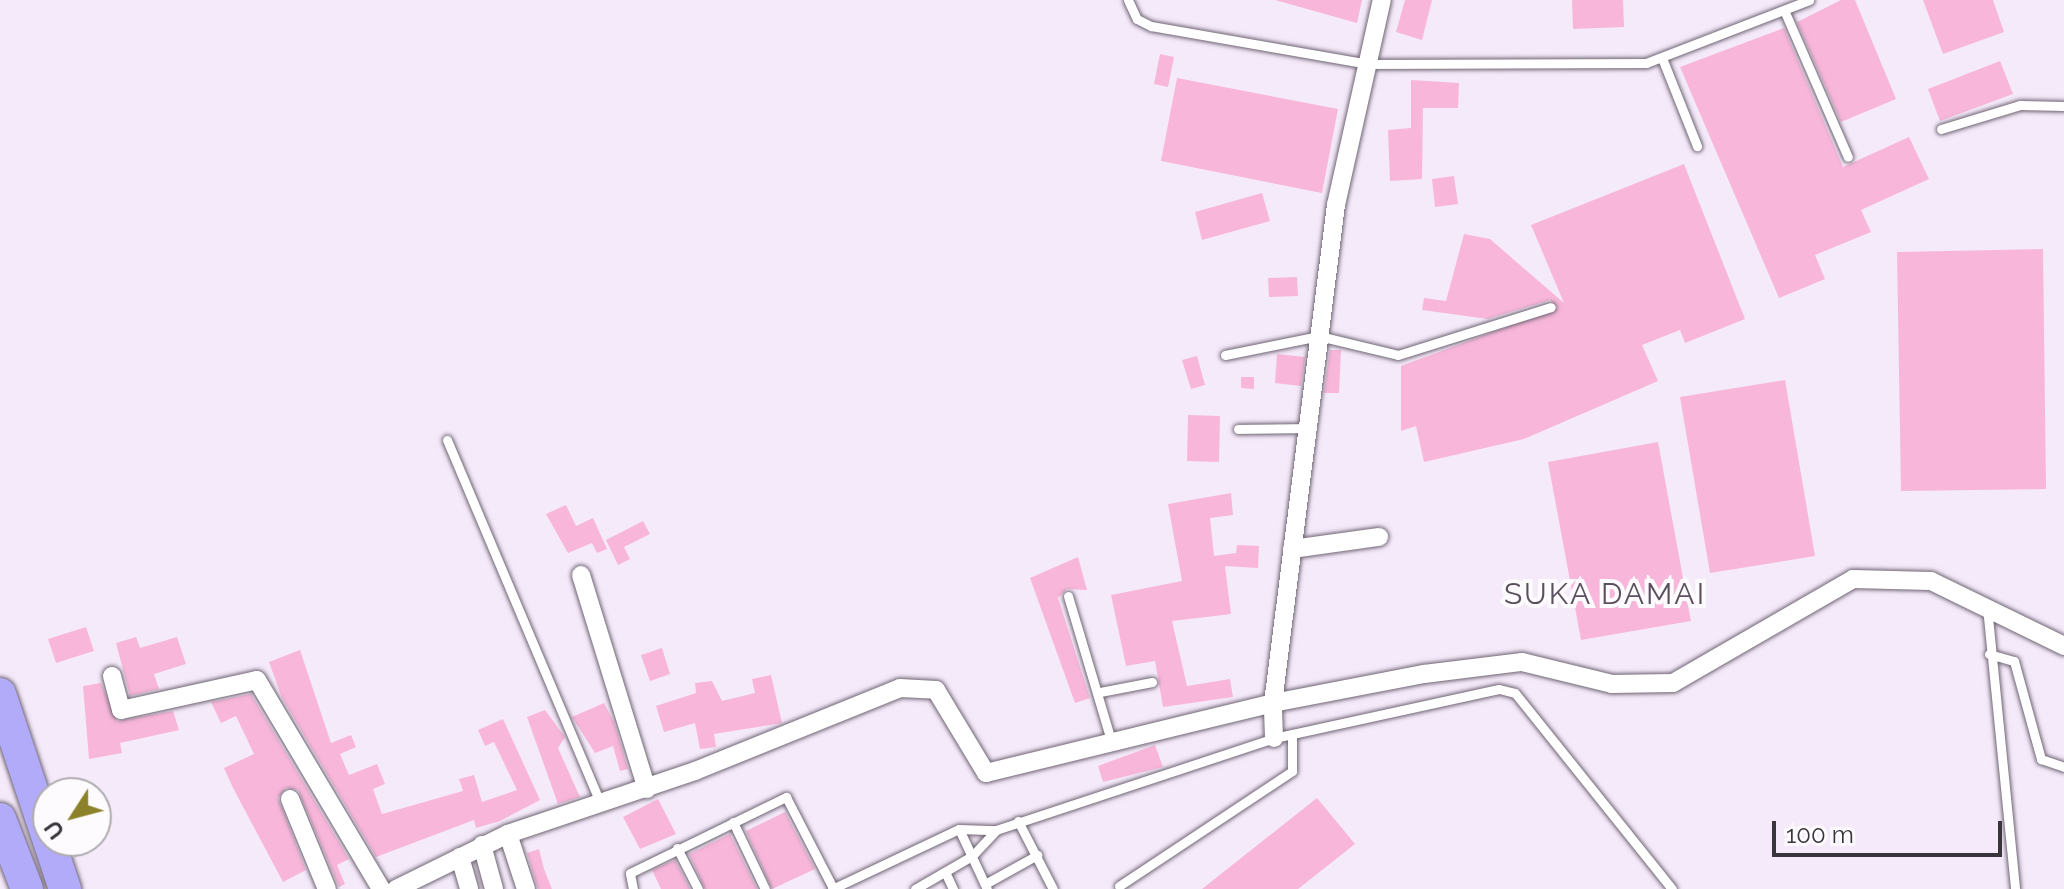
<!DOCTYPE html>
<html>
<head>
<meta charset="utf-8">
<style>
	body { margin:0 }
	#map { position:relative; width:2064px; height:889px; overflow:hidden; background:#f5eafa; font-family:Raleway,sans-serif }
	div>[style] { position:absolute }
	.building>* { inset:0; background:#f8b7da }
	.roads { filter:drop-shadow(0 0 2px #6f6573) drop-shadow(0 0 2px #6f6573) }
	.service>* { height:9px; margin:-4.5px; padding:0 4.5px; transform-origin:4.5px; border-radius:4.5px; background:#fff }
	.minor>* { height:18px; margin:-9px; padding:0 9px; transform-origin:9px; border-radius:9px; background:#fff }
	.motorway>* { height:32px; margin:-16px; padding:0 16px; transform-origin:16px; border-radius:16px; background:#b1abf9 }
	span { translate:-50% -50%; white-space:nowrap; text-align:center; line-height:1.15; -webkit-text-stroke:8px #fdfbfe; paint-order:stroke }
	.quarter-label { font-size:30px; color:#5a505e; letter-spacing:2px }
	.north { position:absolute; left:32px; top:777px; width:80px; height:80px; box-sizing:border-box; background:#fdfbfe; border:2px solid #afacb0; border-radius:50%; rotate:234deg; font-size:22px; font-weight:700; line-height:32px; text-align:center; color:#3a353c }
	.north::after { content:''; display:block; margin:auto; width:28px; height:36px; background:#8b822a; clip-path:polygon(50% 0,100% 100%,50% 72%,0 100%) }
	.scale { position:absolute; left:1772px; top:821px; width:230px; height:36px; box-sizing:border-box; border:4px solid #3a353c; border-top:0; padding-left:10px; font-size:24px; line-height:28px; white-space:nowrap; color:#3a353c; -webkit-text-stroke:6px #fdfbfe; paint-order:stroke }
</style>
</head>
<body>
<div id="map">
	<div class="building">
		<i style="clip-path:polygon(1275px 0,1362px 0,1357px 23px)"></i>
		<i style="clip-path:polygon(1405px 0,1432px 0,1422px 40px,1396px 32px)"></i>
		<i style="clip-path:polygon(1572px 0,1623px 0,1624px 27px,1573px 29px)"></i>
		<i style="clip-path:polygon(1841px 0,1855px 0,1896px 99px,1841px 122px,1797px 22px)"></i>
		<i style="clip-path:polygon(1923px 0,1993px 0,2004px 32px,1943px 54px)"></i>
		<i style="clip-path:polygon(1784px 28px,1843px 167px,1909px 137px,1929px 179px,1861px 210px,1871px 232px,1815px 255px,1825px 279px,1779px 298px,1680px 67px)"></i>
		<i style="clip-path:polygon(1160px 54px,1174px 57px,1168px 87px,1154px 84px)"></i>
		<i style="clip-path:polygon(2000px 61px,2013px 94px,1940px 121px,1928px 89px)"></i>
		<i style="clip-path:polygon(1177px 78px,1338px 109px,1322px 193px,1161px 161px)"></i>
		<i style="clip-path:polygon(1411px 80px,1459px 83px,1458px 108px,1423px 108px,1422px 179px,1390px 181px,1388px 130px,1411px 128px)"></i>
		<i style="clip-path:polygon(1684px 164px,1745px 319px,1685px 343px,1680px 330px,1642px 345px,1658px 381px,1524px 439px,1424px 462px,1416px 426px,1401px 431px,1401px 366px,1558px 308px,1550px 300px,1488px 319px,1422px 310px,1424px 298px,1446px 301px,1464px 234px,1490px 239px,1564px 303px,1531px 225px)"></i>
		<i style="clip-path:polygon(1454px 176px,1458px 204px,1435px 207px,1432px 179px)"></i>
		<i style="clip-path:polygon(1262px 193px,1270px 221px,1202px 240px,1195px 212px)"></i>
		<i style="clip-path:polygon(2043px 249px,2046px 489px,1901px 491px,1897px 252px)"></i>
		<i style="clip-path:polygon(1297px 277px,1298px 296px,1269px 297px,1268px 278px)"></i>
		<i style="clip-path:polygon(1330px 350px,1341px 350px,1339px 393px,1324px 393px)"></i>
		<i style="clip-path:polygon(1277px 354px,1305px 357px,1301px 386px,1275px 383px)"></i>
		<i style="clip-path:polygon(1197px 356px,1205px 385px,1191px 389px,1182px 360px)"></i>
		<i style="clip-path:polygon(1241px 377px,1254px 377px,1254px 389px,1241px 388px)"></i>
		<i style="clip-path:polygon(1785px 380px,1815px 556px,1710px 573px,1680px 397px)"></i>
		<i style="clip-path:polygon(1188px 415px,1220px 416px,1219px 462px,1187px 461px)"></i>
		<i style="clip-path:polygon(1658px 442px,1691px 621px,1581px 640px,1548px 462px)"></i>
		<i style="clip-path:polygon(1231px 493px,1233px 515px,1210px 518px,1214px 556px,1236px 553px,1237px 545px,1259px 546px,1258px 568px,1225px 566px,1231px 614px,1172px 621px,1187px 686px,1230px 679px,1233px 697px,1163px 707px,1155px 661px,1126px 666px,1111px 595px,1182px 581px,1168px 504px)"></i>
		<i style="clip-path:polygon(566px 505px,576px 526px,593px 518px,607px 549px,597px 553px,592px 543px,568px 553px,546px 514px)"></i>
		<i style="clip-path:polygon(643px 521px,650px 534px,624px 547px,630px 559px,618px 565px,606px 540px)"></i>
		<i style="clip-path:polygon(1078px 557px,1087px 590px,1067px 589px,1058px 598px,1090px 698px,1075px 703px,1030px 578px)"></i>
		<i style="clip-path:polygon(86px 627px,94px 651px,56px 663px,48px 639px)"></i>
		<i style="clip-path:polygon(136px 637px,140px 648px,177px 637px,186px 664px,154px 674px,159px 689px,130px 696px,116px 643px)"></i>
		<i style="clip-path:polygon(662px 648px,670px 674px,650px 681px,641px 655px)"></i>
		<i style="clip-path:polygon(300px 650px,331px 743px,351px 735px,356px 747px,340px 754px,349px 775px,377px 764px,385px 784px,373px 789px,382px 814px,463px 791px,459px 779px,474px 775px,482px 802px,517px 790px,494px 742px,485px 746px,478px 730px,503px 719px,540px 800px,500px 821px,476px 828px,474px 820px,376px 857px,282px 698px,269px 662px)"></i>
		<i style="clip-path:polygon(771px 675px,782px 723px,714px 734px,716px 747px,700px 749px,695px 723px,664px 732px,656px 706px,696px 693px,695px 683px,712px 681px,722px 701px,755px 693px,752px 679px)"></i>
		<i style="clip-path:polygon(101px 683px,117px 721px,173px 711px,179px 730px,120px 743px,122px 753px,89px 759px,83px 686px)"></i>
		<i style="clip-path:polygon(251px 694px,349px 859px,337px 865px,345px 884px,339px 887px,298px 790px,286px 788px,278px 798px,306px 870px,283px 882px,233px 788px,224px 768px,254px 754px,236px 716px,221px 723px,211px 702px)"></i>
		<i style="clip-path:polygon(604px 703px,614px 722px,628px 769px,620px 771px,613px 746px,595px 753px,572px 717px)"></i>
		<i style="clip-path:polygon(545px 710px,565px 737px,558px 748px,580px 797px,558px 804px,527px 717px)"></i>
		<i style="clip-path:polygon(1155px 745px,1163px 767px,1103px 782px,1098px 766px)"></i>
		<i style="clip-path:polygon(1317px 798px,1355px 844px,1298px 889px,1202px 889px)"></i>
		<i style="clip-path:polygon(658px 799px,676px 834px,640px 849px,623px 817px)"></i>
		<i style="clip-path:polygon(785px 812px,815px 869px,772px 889px,746px 831px)"></i>
		<i style="clip-path:polygon(730px 834px,757px 889px,705px 889px,689px 854px)"></i>
		<i style="clip-path:polygon(539px 849px,544px 869px,552px 889px,538px 889px,527px 853px)"></i>
		<i style="clip-path:polygon(675px 860px,690px 889px,661px 889px,652px 870px)"></i>
	</div>
	<div class="roads">
		<div class="service">
			<i style="left:1128px;top:0;width:21px;rotate:65deg"></i>
			<i style="left:1137px;top:19px;width:16px;rotate:27deg"></i>
			<i style="left:1151px;top:26px;width:221px;rotate:9.9deg"></i>
			<i style="left:1369px;top:64px;width:277px;rotate:-0.2deg"></i>
			<i style="left:1646px;top:63px;width:175px;rotate:-21.1deg"></i>
			<i style="left:1784px;top:10px;width:160px;rotate:66.5deg"></i>
			<i style="left:1662px;top:58px;width:95px;rotate:68.3deg"></i>
			<i style="left:1941px;top:129px;width:83px;rotate:-16.9deg"></i>
			<i style="left:2020px;top:105px;width:44px;rotate:1.3deg"></i>
			<i style="left:1225px;top:355px;width:96px;rotate:-11.4deg"></i>
			<i style="left:1319px;top:336px;width:81px;rotate:13.5deg"></i>
			<i style="left:1398px;top:355px;width:160px;rotate:-17.4deg"></i>
			<i style="left:1238px;top:429px;width:69px;rotate:-0.8deg"></i>
			<i style="left:447px;top:440px;width:393px;rotate:67.1deg"></i>
			<i style="left:1068px;top:596px;width:147px;rotate:73.4deg"></i>
			<i style="left:1987px;top:607px;width:283px;rotate:84.3deg"></i>
			<i style="left:1989px;top:654px;width:26px;rotate:16deg"></i>
			<i style="left:2014px;top:661px;width:102px;rotate:74.6deg"></i>
			<i style="left:2041px;top:759px;width:24px;rotate:19deg"></i>
			<i style="left:1100px;top:692px;width:53px;rotate:-10.9deg"></i>
			<i style="left:1018px;top:821px;width:76px;rotate:62.8deg"></i>
			<i style="left:733px;top:822px;width:74px;rotate:64.5deg"></i>
			<i style="left:959px;top:829px;width:66px;rotate:65deg"></i>
			<i style="left:677px;top:848px;width:46px;rotate:62.9deg"></i>
			<i style="left:946px;top:874px;width:17px;rotate:65deg"></i>
			<i style="left:985px;top:884px;width:60px;rotate:-29.1deg"></i>
			<i style="left:1119px;top:886px;width:208px;rotate:-33.6deg"></i>
			<i style="left:1292px;top:771px;width:37px;rotate:-90deg"></i>
			<i style="left:633px;top:889px;width:16px;rotate:-101deg"></i>
			<i style="left:630px;top:873px;width:174px;rotate:-26deg"></i>
			<i style="left:786px;top:797px;width:102px;rotate:62.7deg"></i>
			<i style="left:832px;top:889px;width:140px;rotate:-25.3deg"></i>
			<i style="left:959px;top:829px;width:37px;rotate:2deg"></i>
			<i style="left:996px;top:830px;width:293px;rotate:-18.3deg"></i>
			<i style="left:1274px;top:738px;width:230px;rotate:-12.3deg"></i>
			<i style="left:1499px;top:689px;width:16px;rotate:14deg"></i>
			<i style="left:1515px;top:693px;width:251px;rotate:51.3deg"></i>
			<i style="left:915px;top:889px;width:66px;rotate:-30.1deg"></i>
			<i style="left:972px;top:856px;width:35px;rotate:-47deg"></i>
		</div>
		<div class="minor">
			<i style="left:1292px;top:549px;width:88px;rotate:-7.9deg"></i>
			<i style="left:581px;top:575px;width:224px;rotate:72.9deg"></i>
			<i style="left:112px;top:676px;width:35px;rotate:75deg"></i>
			<i style="left:121px;top:710px;width:139px;rotate:-12.4deg"></i>
			<i style="left:257px;top:680px;width:243px;rotate:59.3deg"></i>
			<i style="left:1274px;top:738px;width:35px;rotate:-92deg"></i>
			<i style="left:1273px;top:703px;width:154px;rotate:-10.9deg"></i>
			<i style="left:1424px;top:674px;width:99px;rotate:-7deg"></i>
			<i style="left:1522px;top:662px;width:93px;rotate:13.7deg"></i>
			<i style="left:1612px;top:684px;width:61px;rotate:-0.9deg"></i>
			<i style="left:1673px;top:683px;width:208px;rotate:-30deg"></i>
			<i style="left:1853px;top:579px;width:78px;rotate:1.5deg"></i>
			<i style="left:1931px;top:581px;width:148px;rotate:26deg"></i>
			<i style="left:290px;top:799px;width:97px;rotate:67.7deg"></i>
			<i style="left:508px;top:834px;width:58px;rotate:71.9deg"></i>
			<i style="left:482px;top:845px;width:46px;rotate:74.7deg"></i>
			<i style="left:460px;top:857px;width:33px;rotate:74deg"></i>
			<i style="left:396px;top:889px;width:125px;rotate:-26.2deg"></i>
			<i style="left:508px;top:834px;width:197px;rotate:-18.6deg"></i>
			<i style="left:695px;top:771px;width:221px;rotate:-22deg"></i>
			<i style="left:900px;top:688px;width:36px;rotate:3deg"></i>
			<i style="left:936px;top:690px;width:97px;rotate:58.9deg"></i>
			<i style="left:986px;top:773px;width:295px;rotate:-13.7deg"></i>
			<i style="left:1273px;top:703px;width:502px;rotate:-82.79deg"></i>
			<i style="left:1336px;top:205px;width:210px;rotate:-77.4deg"></i>
		</div>
		<div class="motorway">
			<i style="left:0;top:694px;width:152px;rotate:71.6deg"></i>
			<i style="left:0;top:819px;width:75px;rotate:68.9deg"></i>
			<i style="left:49px;top:841px;width:51px;rotate:71.6deg"></i>
		</div>
	</div>
	<div class="quarter-label">
		<span style="left:1605px;top:594px">SUKA DAMAI</span>
	</div>
	<div class="north">U</div>
	<div class="scale">100 m</div>
</div>
</body>
</html>
